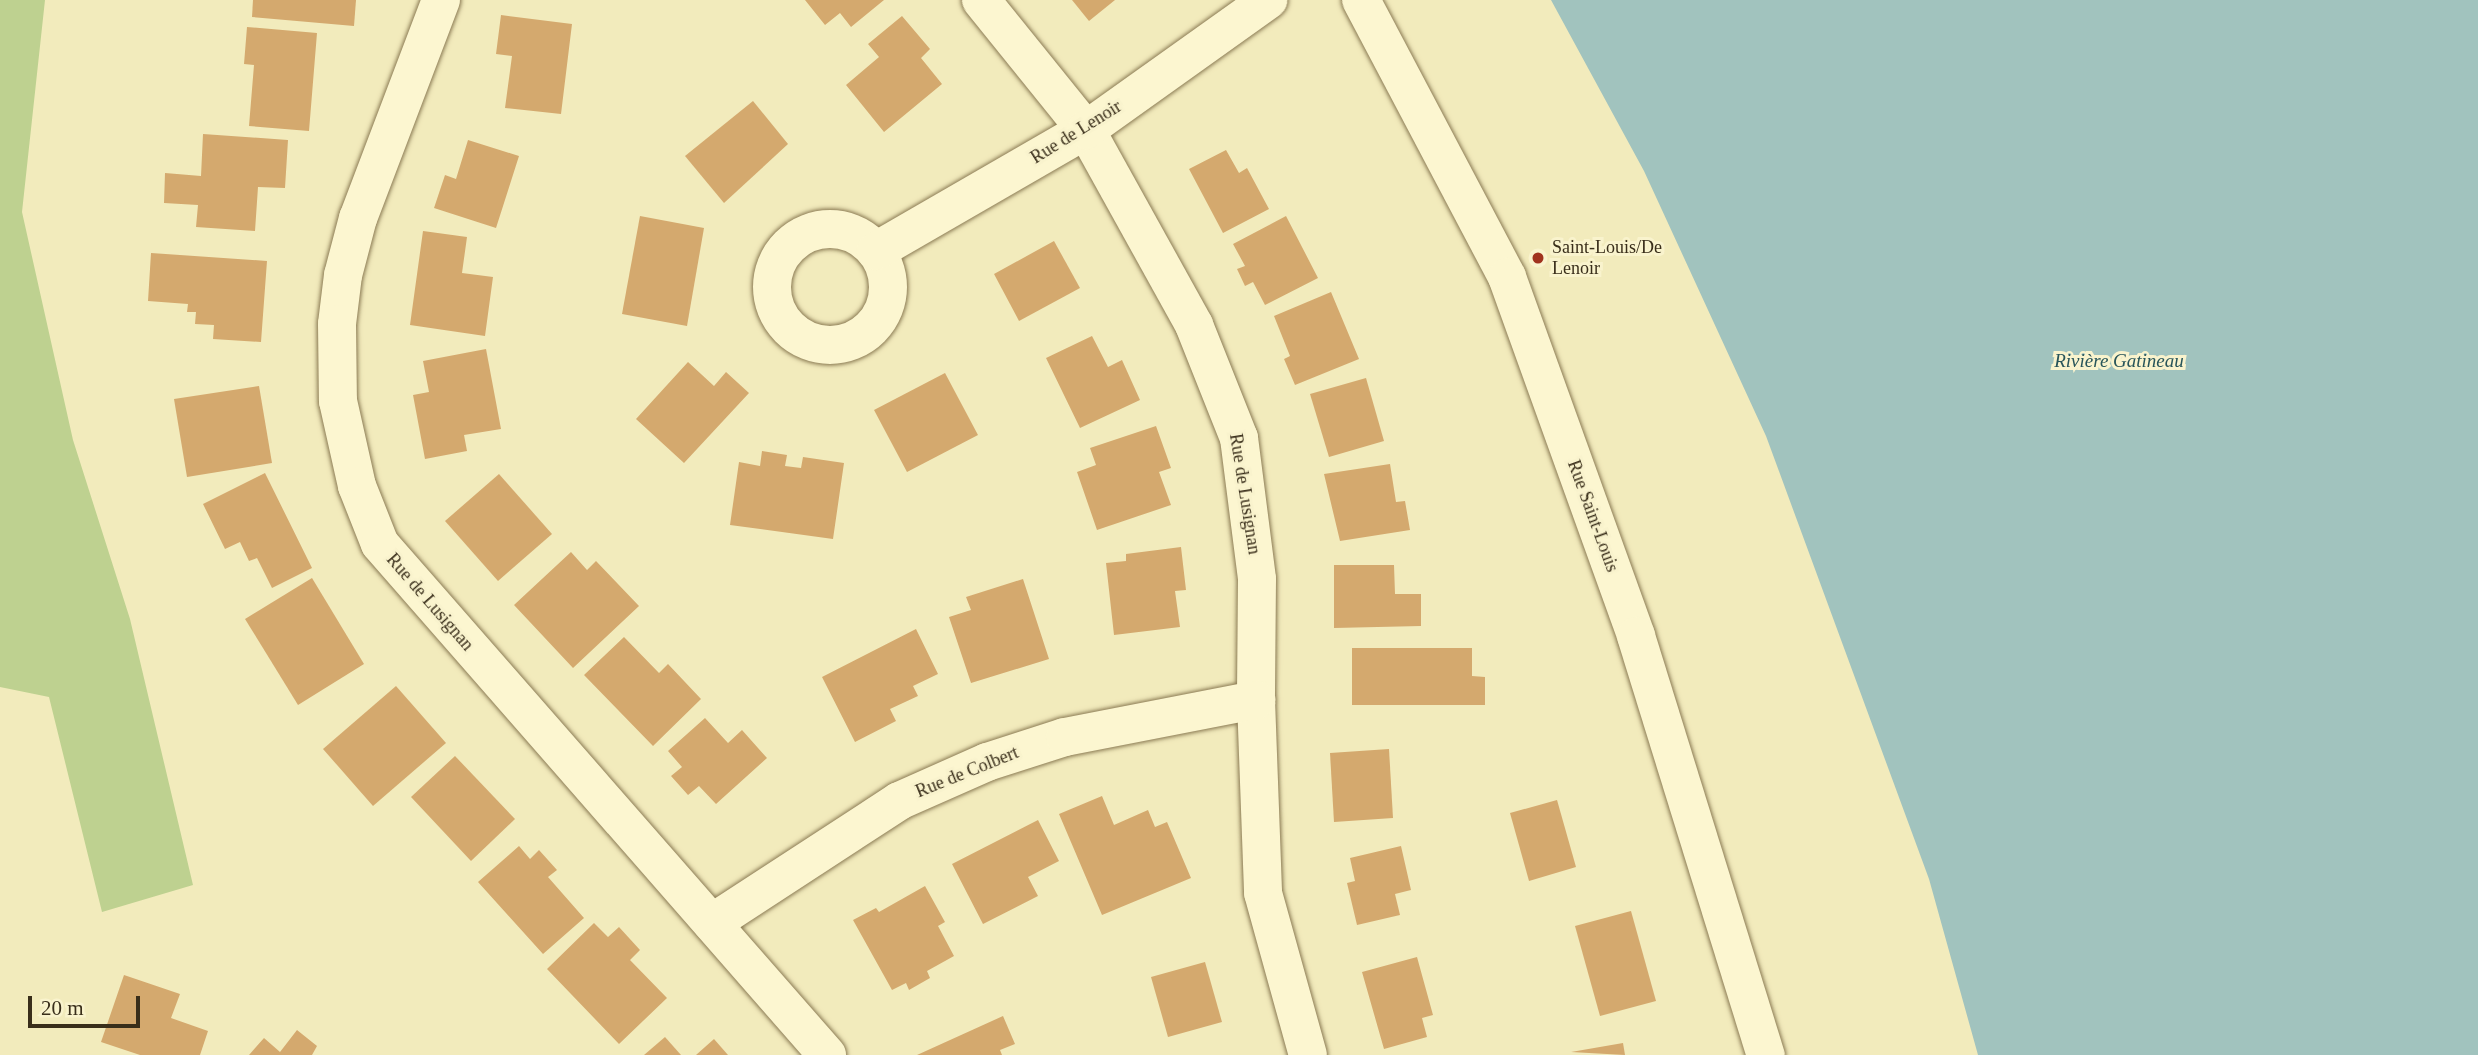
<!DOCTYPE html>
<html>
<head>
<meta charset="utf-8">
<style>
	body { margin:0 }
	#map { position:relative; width:2478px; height:1055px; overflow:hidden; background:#f2ebbc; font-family:Georgia,serif }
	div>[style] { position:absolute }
	.green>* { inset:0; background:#bed190 }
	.water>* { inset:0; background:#a1c3be }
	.building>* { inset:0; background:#d4a96e }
	.roads { filter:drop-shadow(0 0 2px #8b7b54) drop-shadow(0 0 2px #8b7b54) }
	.minor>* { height:38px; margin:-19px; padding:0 19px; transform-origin:19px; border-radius:19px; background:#fcf6d0 }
	.minor>.ring { margin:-19px; padding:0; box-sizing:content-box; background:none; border:38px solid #fcf6d0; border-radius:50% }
	.secondary>* { height:38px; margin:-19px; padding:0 19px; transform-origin:19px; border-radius:19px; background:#fcf6d0 }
	.dots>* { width:19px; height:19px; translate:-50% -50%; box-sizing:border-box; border:4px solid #f9f3cd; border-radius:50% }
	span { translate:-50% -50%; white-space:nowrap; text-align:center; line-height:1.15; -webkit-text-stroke:6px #f9f3cd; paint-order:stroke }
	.street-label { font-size:18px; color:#392e1a }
	.poi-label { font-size:18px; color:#392e1a }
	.left { translate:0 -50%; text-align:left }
	.water-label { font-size:19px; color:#28555a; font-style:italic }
	.scale { position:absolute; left:28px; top:996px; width:112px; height:32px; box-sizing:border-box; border:4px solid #392e1a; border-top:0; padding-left:9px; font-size:21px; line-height:24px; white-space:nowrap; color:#392e1a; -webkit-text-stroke:5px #f9f3cd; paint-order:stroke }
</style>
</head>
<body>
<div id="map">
	<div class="green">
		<i style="clip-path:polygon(0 0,45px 0,22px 212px,73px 440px,130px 619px,193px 885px,102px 912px,49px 697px,0 687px)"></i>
	</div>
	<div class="water">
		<i style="clip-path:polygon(1551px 0,2478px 0,2478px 1055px,1978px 1055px,1929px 879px,1766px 436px,1644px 171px)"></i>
	</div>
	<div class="building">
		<i style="clip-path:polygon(253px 0,356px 0,354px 26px,252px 17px)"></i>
		<i style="clip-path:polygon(805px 0,884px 0,851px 27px,840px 13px,825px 25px)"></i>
		<i style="clip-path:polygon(1072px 0,1115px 0,1089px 21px)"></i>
		<i style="clip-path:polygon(501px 15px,572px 24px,561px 114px,505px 108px,512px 56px,496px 54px)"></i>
		<i style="clip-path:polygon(902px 16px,930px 49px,921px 58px,942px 84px,884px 132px,846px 85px,879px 57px,868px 44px)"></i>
		<i style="clip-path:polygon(247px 27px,317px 33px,309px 131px,249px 126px,254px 65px,244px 64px)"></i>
		<i style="clip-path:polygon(753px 101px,788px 144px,724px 203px,685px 156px)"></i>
		<i style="clip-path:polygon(203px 134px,288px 140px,285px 188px,258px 187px,255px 231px,196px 227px,198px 205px,164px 203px,165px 173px,201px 176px)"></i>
		<i style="clip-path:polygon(468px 140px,519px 156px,496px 228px,434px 208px,445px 175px,456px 179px)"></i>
		<i style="clip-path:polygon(1226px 150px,1239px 173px,1247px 168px,1269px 209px,1223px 233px,1189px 169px)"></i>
		<i style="clip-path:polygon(640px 216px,704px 228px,687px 326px,622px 314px)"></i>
		<i style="clip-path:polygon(1286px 216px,1318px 278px,1265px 305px,1253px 282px,1245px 286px,1237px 269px,1245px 266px,1233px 244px)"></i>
		<i style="clip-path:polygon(423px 231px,467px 237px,462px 273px,493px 277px,485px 336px,410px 325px)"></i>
		<i style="clip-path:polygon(1054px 241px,1080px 288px,1019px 321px,994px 274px)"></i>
		<i style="clip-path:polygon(151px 253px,267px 261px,261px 342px,213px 339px,214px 325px,195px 324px,196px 312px,187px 312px,188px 304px,148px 301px)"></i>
		<i style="clip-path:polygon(1331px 292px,1359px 359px,1295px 385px,1284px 359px,1290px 356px,1274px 316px)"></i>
		<i style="clip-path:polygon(1092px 336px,1108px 367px,1122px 360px,1140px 400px,1080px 428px,1046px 358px)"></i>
		<i style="clip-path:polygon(486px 349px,501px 429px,464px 435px,467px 451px,425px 459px,413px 395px,429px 392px,423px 361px)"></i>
		<i style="clip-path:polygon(688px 362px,714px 386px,726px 372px,749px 393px,684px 463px,636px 419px)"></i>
		<i style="clip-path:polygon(945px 373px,978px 435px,907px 472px,874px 410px)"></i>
		<i style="clip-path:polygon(1366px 378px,1384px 441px,1329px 457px,1310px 394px)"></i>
		<i style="clip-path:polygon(259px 386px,272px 463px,187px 477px,174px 399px)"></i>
		<i style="clip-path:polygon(1156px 426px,1171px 468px,1159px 472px,1171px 505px,1097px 530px,1077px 472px,1096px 465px,1090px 448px)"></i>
		<i style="clip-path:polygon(762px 451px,787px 455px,785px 466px,801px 468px,803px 457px,844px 463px,833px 539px,730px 525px,739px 462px,760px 466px)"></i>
		<i style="clip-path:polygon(1390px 464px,1396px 502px,1405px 501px,1410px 530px,1340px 541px,1324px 474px)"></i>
		<i style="clip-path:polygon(265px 473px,312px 568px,272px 588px,257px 558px,249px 561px,240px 542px,225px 549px,203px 504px)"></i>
		<i style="clip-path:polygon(499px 474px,552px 534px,498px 581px,445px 521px)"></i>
		<i style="clip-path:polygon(1181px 547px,1186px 590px,1175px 591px,1180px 627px,1114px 635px,1106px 563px,1126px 561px,1126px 554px)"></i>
		<i style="clip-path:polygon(571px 552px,587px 570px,596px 561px,639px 606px,573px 668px,514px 605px)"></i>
		<i style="clip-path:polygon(1334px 565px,1394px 565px,1395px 594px,1421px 594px,1421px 626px,1334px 628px)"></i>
		<i style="clip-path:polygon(312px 578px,364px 664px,298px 705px,245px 619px)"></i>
		<i style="clip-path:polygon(1023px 579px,1049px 659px,971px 683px,949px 617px,971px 610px,966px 597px)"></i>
		<i style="clip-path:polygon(916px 629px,938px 674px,913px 686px,918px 696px,890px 709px,896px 721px,855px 742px,822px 677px)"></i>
		<i style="clip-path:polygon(624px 637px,659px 673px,668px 664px,701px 699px,653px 746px,584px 675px)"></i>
		<i style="clip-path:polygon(1352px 648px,1472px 648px,1472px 676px,1485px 677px,1485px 705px,1352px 705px)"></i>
		<i style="clip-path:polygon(396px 686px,446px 743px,373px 806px,323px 749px)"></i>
		<i style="clip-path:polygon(705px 718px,728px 743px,742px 730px,767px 758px,716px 804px,699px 786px,688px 795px,671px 776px,682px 767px,668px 751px)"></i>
		<i style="clip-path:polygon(1389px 749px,1393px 818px,1334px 822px,1330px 753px)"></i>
		<i style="clip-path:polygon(455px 756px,515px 819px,471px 861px,411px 797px)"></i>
		<i style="clip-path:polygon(1102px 796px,1114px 825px,1148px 810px,1155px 827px,1167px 822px,1191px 878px,1102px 915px,1059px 814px)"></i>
		<i style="clip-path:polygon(1557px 800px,1576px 867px,1529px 881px,1510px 813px)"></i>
		<i style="clip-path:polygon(1038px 820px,1059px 861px,1028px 877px,1038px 896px,983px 924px,952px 864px)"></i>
		<i style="clip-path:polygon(519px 846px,530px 859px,539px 850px,557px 870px,548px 877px,584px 918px,543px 954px,478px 882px)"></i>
		<i style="clip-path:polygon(1401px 846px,1411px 890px,1395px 894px,1400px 915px,1357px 925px,1347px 883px,1355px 881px,1350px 858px)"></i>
		<i style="clip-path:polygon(925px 886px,945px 922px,938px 926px,954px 956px,927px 971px,930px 978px,909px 990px,906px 983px,892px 990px,853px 920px,876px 908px,879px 912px)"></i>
		<i style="clip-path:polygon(1631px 911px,1656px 1001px,1600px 1016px,1575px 926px)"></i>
		<i style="clip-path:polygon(594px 923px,608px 937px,619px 927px,640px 950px,630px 960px,667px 998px,619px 1044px,547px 969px)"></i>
		<i style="clip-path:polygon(1417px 957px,1433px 1015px,1422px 1018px,1427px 1037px,1384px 1049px,1362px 972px)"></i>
		<i style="clip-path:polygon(1205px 962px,1222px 1022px,1168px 1037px,1151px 977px)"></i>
		<i style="clip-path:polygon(124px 975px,180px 994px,171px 1018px,208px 1031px,200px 1055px,140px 1055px,101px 1042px)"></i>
		<i style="clip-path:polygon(1003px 1016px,1015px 1044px,1000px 1050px,1002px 1055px,917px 1055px)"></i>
		<i style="clip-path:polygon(297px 1030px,317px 1046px,312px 1055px,249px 1055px,264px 1038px,280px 1052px)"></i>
		<i style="clip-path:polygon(665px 1037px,681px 1055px,644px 1055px)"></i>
		<i style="clip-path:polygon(714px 1039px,728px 1055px,696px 1055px)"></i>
		<i style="clip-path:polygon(1623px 1043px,1625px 1055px,1571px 1052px)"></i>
	</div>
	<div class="roads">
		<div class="minor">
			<i style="left:441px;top:0;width:233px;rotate:110.8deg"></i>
			<i style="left:358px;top:218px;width:59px;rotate:104.7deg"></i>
			<i style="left:343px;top:275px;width:49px;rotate:97deg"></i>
			<i style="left:337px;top:324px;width:77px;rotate:89.3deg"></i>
			<i style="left:338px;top:401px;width:87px;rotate:77.4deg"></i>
			<i style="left:357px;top:486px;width:62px;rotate:68.4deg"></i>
			<i style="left:380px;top:544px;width:679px;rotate:48.82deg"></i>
			<i style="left:981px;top:0;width:167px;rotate:51.1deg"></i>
			<i style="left:1086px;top:130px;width:223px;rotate:61deg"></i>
			<i style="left:1194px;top:325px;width:122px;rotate:68.3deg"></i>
			<i style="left:1239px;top:438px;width:142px;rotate:82.7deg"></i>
			<i style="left:1257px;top:579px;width:121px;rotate:90.5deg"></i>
			<i style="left:1256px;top:700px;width:193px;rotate:87.9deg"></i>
			<i style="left:1263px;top:893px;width:168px;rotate:74.5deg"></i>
			<i class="ring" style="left:772px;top:229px;width:78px;height:78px"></i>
			<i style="left:876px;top:251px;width:242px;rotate:-30deg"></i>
			<i style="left:1086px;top:130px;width:224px;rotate:-35.5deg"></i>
			<i style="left:712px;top:923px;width:223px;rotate:-33.1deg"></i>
			<i style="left:899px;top:801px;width:96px;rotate:-23.9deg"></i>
			<i style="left:987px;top:762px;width:82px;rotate:-17.8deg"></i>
			<i style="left:1065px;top:737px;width:195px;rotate:-11deg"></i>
		</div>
		<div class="secondary">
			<i style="left:1361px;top:0;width:313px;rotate:62.2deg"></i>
			<i style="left:1507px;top:277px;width:381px;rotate:70.2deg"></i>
			<i style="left:1636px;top:636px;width:439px;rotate:72.8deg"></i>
		</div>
	</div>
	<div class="dots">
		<i style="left:1538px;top:258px;background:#a0331e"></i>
	</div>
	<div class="street-label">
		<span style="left:1076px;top:132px;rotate:-32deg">Rue de Lenoir</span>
		<span style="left:1245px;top:494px;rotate:81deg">Rue de Lusignan</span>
		<span style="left:1593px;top:516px;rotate:70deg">Rue Saint-Louis</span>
		<span style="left:430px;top:602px;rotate:49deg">Rue de Lusignan</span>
		<span style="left:967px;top:772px;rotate:-22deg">Rue de Colbert</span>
	</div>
	<div class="poi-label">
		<span class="left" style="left:1552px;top:258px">Saint-Louis/De<br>Lenoir</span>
	</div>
	<div class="water-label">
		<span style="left:2119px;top:361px">Rivière Gatineau</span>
	</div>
	<div class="scale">20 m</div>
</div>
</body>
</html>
